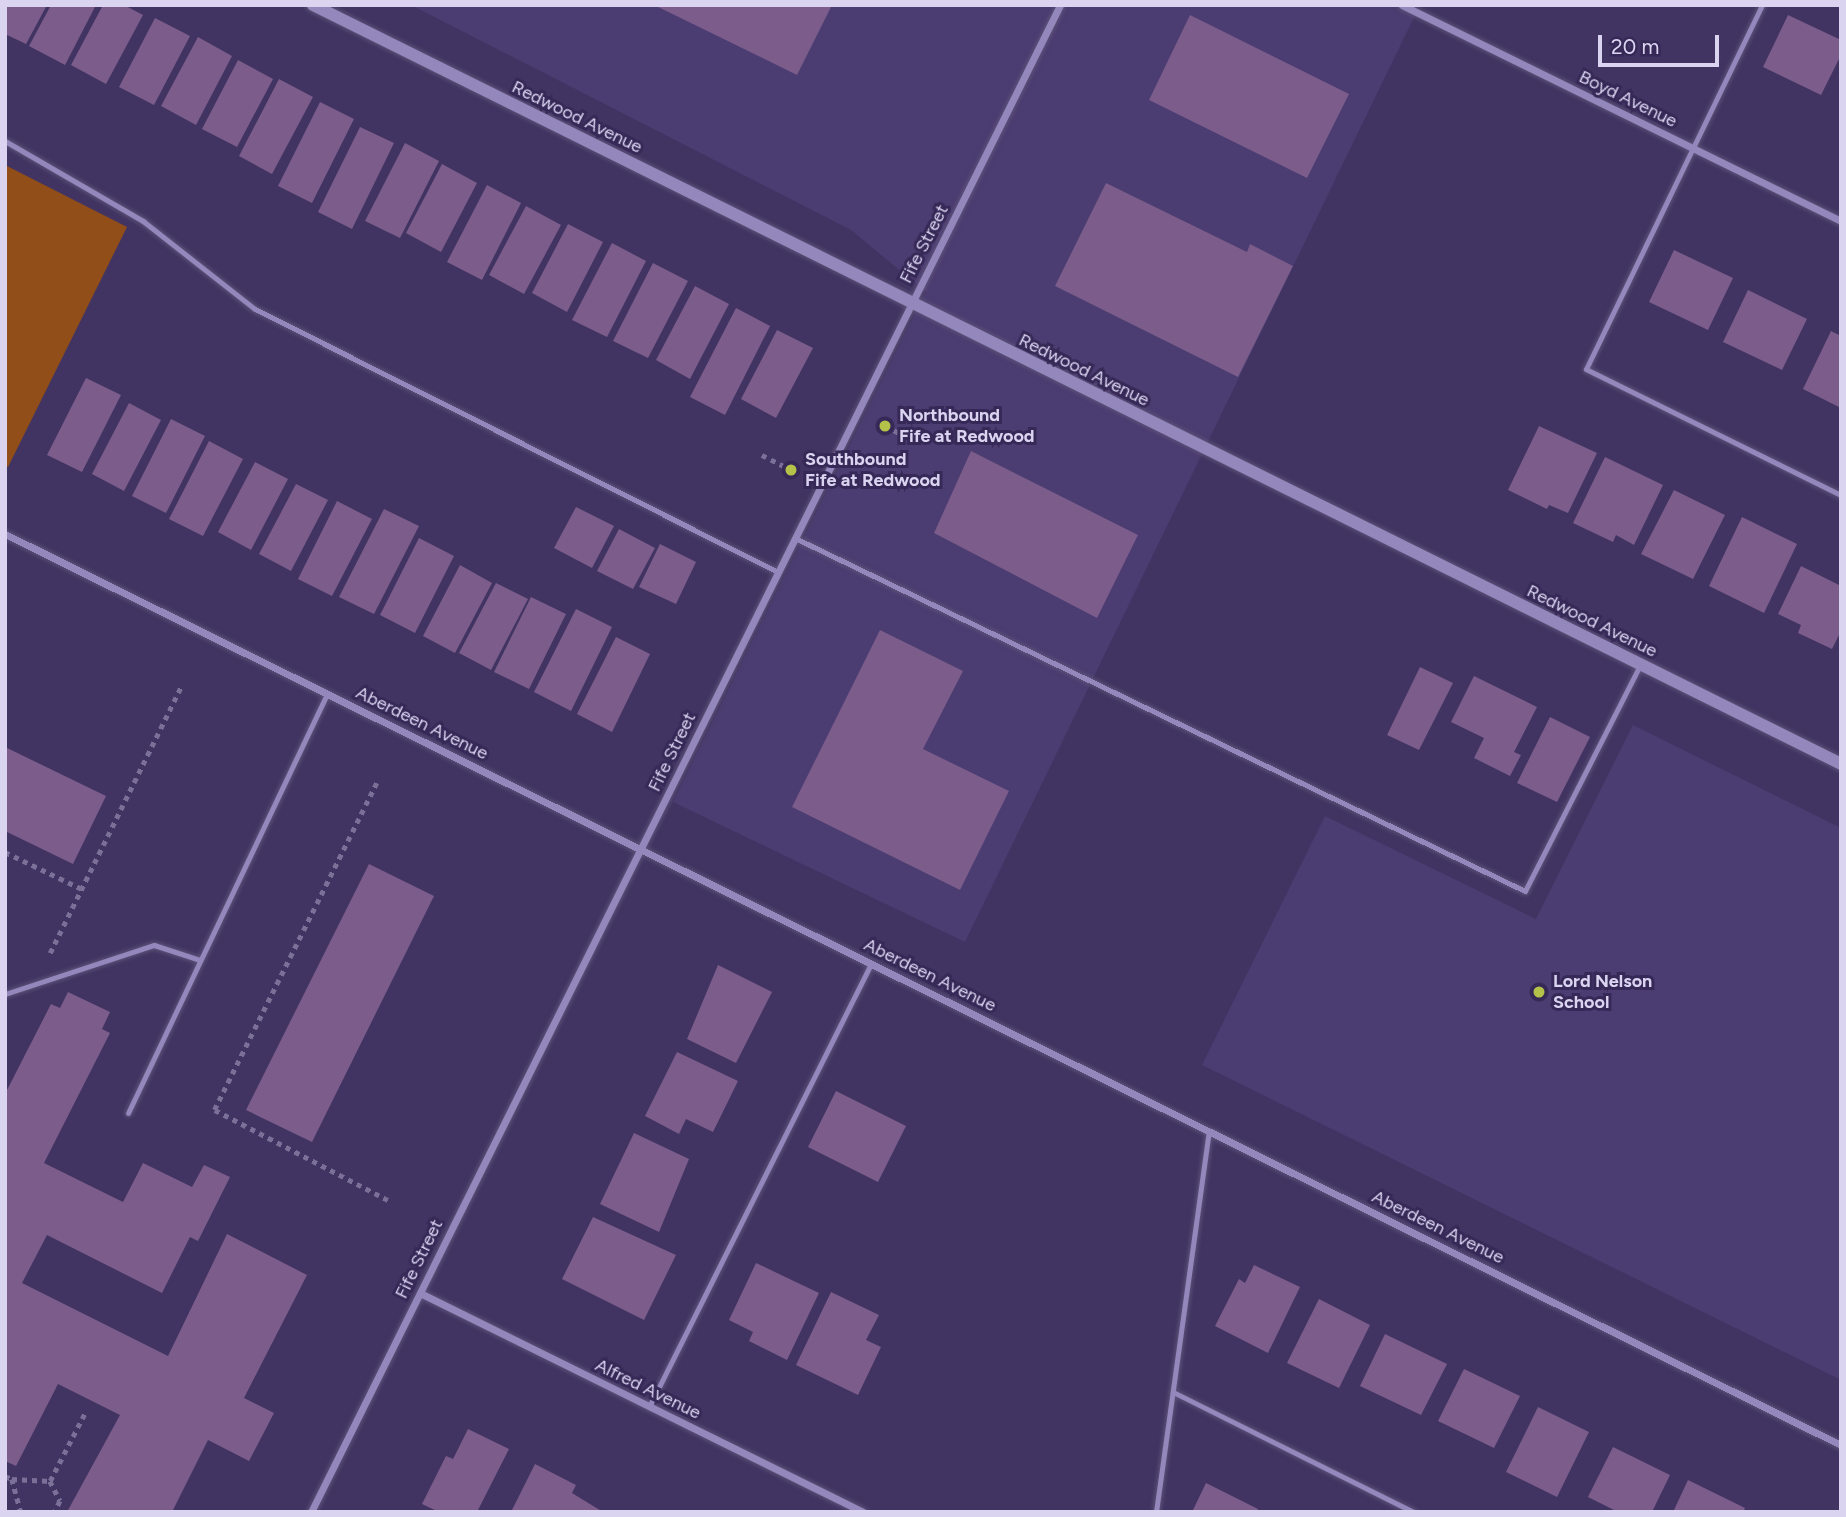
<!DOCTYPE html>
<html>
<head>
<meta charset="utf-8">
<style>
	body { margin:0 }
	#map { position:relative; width:1846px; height:1517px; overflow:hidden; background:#413462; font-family:Figtree,sans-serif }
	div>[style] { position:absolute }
	.built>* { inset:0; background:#4b3c71 }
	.green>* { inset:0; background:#914e18 }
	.building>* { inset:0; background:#7b5c8a }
	.path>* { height:4.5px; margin-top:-2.25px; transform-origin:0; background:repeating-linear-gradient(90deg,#7a7098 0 5px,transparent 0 10px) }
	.roads { filter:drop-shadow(0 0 2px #5d5279) drop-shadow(0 0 2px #5d5279) }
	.service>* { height:5px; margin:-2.5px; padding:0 2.5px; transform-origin:2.5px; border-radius:2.5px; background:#9387bc }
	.minor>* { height:7px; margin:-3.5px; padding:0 3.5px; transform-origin:3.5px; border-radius:3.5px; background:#9387bc }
	.tertiary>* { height:12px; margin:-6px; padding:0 6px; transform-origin:6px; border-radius:6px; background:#9387bc }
	.dots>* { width:19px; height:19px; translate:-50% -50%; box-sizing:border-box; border:4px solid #372957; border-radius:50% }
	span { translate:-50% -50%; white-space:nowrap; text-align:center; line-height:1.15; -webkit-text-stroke:6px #372957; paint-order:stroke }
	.street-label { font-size:18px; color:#dad4f1 }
	.poi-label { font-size:18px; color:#dad4f1; font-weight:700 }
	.left { translate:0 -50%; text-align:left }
	.frame { position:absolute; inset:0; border:7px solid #dad4f1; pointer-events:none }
	.scale { position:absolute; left:1598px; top:35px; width:121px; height:32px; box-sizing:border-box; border:4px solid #dad4f1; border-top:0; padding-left:9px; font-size:21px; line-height:24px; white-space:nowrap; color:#dad4f1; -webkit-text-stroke:5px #372957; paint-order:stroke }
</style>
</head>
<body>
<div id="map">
	<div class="built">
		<i style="clip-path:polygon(411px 5px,1420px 5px,965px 942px,673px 802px,926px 292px,851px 230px)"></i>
		<i style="clip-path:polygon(1633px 725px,1841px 828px,1841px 1380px,1202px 1065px,1325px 816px,1536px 919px)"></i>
	</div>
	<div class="green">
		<i style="clip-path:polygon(5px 165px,127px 227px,8px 467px,5px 465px)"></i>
	</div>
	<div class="building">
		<i style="clip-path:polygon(5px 5px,47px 5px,26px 44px,5px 34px)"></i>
		<i style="clip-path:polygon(51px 5px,96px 5px,65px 65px,29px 46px)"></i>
		<i style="clip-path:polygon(103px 5px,124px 5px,143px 15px,106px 84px,71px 65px)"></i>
		<i style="clip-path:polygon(654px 5px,832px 5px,797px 75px)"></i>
		<i style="clip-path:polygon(1190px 15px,1349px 94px,1307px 178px,1149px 100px)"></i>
		<i style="clip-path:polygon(1788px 15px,1841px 40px,1841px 55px,1821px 95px,1763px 67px)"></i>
		<i style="clip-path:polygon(155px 18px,190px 36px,154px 105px,119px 87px)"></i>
		<i style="clip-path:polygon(198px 37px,232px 56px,196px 125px,161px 106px)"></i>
		<i style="clip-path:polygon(238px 60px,273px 79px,237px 147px,202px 129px)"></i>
		<i style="clip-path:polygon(279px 79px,313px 97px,272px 174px,239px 156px)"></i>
		<i style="clip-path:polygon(320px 102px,354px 119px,312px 203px,278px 186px)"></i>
		<i style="clip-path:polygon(360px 127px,394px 143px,352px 229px,318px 212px)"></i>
		<i style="clip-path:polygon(405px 143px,439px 161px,400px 238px,365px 221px)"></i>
		<i style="clip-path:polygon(442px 164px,477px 183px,441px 252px,406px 233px)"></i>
		<i style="clip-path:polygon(1106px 183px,1247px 252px,1250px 244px,1293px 266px,1238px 377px,1055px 286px)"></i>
		<i style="clip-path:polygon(487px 185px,521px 203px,482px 280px,447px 262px)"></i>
		<i style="clip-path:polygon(526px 206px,561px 225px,524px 294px,489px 275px)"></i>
		<i style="clip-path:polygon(568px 224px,603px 242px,567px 312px,532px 293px)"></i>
		<i style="clip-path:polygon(612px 243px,646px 261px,607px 337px,572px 320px)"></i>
		<i style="clip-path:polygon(1674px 250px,1733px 278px,1708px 330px,1649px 302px)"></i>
		<i style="clip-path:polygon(653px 263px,688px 281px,648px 358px,613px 341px)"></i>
		<i style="clip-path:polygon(695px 286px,729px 304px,690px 379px,656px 360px)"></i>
		<i style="clip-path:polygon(1748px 290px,1807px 319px,1782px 370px,1723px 342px)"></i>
		<i style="clip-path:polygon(736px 308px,770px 326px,725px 415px,690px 397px)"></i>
		<i style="clip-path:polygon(777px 330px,813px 348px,776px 418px,741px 399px)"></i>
		<i style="clip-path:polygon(1831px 331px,1841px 336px,1841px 408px,1803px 389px)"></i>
		<i style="clip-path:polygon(86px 378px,121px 395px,82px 472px,47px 455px)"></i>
		<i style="clip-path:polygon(129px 403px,161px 420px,124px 491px,92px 474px)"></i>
		<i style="clip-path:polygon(171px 419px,205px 436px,166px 513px,132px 496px)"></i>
		<i style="clip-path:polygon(1539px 426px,1597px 453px,1568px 513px,1549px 505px,1547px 509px,1508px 490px)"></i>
		<i style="clip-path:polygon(209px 441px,243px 459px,203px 536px,169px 519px)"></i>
		<i style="clip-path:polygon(971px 451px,1138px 535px,1097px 618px,934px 533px)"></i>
		<i style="clip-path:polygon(1605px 457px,1663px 485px,1634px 545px,1616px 535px,1613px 542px,1573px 523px)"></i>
		<i style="clip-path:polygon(255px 462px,288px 479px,251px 550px,218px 532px)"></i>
		<i style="clip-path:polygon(296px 484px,328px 500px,291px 571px,259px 554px)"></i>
		<i style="clip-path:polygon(1674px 490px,1725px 515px,1693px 579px,1641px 554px)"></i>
		<i style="clip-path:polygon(337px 501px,372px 519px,332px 596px,298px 579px)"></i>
		<i style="clip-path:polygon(576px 507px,614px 526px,592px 568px,554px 548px)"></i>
		<i style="clip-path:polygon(384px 509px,419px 526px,374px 614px,339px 597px)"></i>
		<i style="clip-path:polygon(1742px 517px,1797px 544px,1764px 613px,1709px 586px)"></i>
		<i style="clip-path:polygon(619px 529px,655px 548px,633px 589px,597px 571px)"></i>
		<i style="clip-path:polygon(419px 538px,454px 556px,415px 633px,380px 615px)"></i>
		<i style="clip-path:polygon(660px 544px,696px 562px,676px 604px,639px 587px)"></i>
		<i style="clip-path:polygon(460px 565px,492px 583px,455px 653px,423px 636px)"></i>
		<i style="clip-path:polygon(1801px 566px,1841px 586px,1841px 631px,1832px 649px,1798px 633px,1801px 625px,1778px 614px)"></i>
		<i style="clip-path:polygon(496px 583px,528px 599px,491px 670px,459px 653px)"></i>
		<i style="clip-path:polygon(531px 597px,566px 614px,529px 689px,494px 672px)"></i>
		<i style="clip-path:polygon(576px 609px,612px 627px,571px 711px,534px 692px)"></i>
		<i style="clip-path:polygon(880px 630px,963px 671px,923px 749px,1009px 791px,960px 890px,792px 807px)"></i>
		<i style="clip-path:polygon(616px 637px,650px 654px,612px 732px,577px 714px)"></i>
		<i style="clip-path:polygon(1420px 667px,1453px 683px,1419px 750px,1387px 735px)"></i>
		<i style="clip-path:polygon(1474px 676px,1537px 707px,1514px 752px,1521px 755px,1510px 776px,1474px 758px,1484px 738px,1451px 722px)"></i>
		<i style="clip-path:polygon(1550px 717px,1590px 737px,1557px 802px,1517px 783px)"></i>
		<i style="clip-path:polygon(5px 747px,106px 796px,73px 864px,5px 831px)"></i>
		<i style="clip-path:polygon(369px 864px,434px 896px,312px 1142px,246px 1110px)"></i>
		<i style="clip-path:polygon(718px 965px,772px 992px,736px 1063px,687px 1039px)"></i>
		<i style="clip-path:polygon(68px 992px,110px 1012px,102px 1029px,110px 1033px,44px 1163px,123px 1202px,143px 1163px,192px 1187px,204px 1165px,230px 1177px,198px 1241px,190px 1237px,162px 1293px,47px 1235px,22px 1283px,168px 1356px,227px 1234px,307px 1275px,244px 1398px,274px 1413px,249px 1461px,208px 1440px,172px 1512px,67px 1512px,120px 1415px,58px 1384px,16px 1466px,5px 1461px,5px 1094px,51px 1004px,60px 1008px)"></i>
		<i style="clip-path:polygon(677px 1052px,738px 1081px,713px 1132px,686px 1119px,679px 1134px,645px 1116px)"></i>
		<i style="clip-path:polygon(836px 1091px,906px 1126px,878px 1182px,808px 1147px)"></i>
		<i style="clip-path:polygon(634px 1133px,689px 1159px,659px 1232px,600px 1204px)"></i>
		<i style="clip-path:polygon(593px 1217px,676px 1255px,644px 1320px,562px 1279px)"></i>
		<i style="clip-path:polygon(756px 1263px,819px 1293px,787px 1360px,749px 1341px,753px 1332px,729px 1320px)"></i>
		<i style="clip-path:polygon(1254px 1265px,1300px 1287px,1268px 1353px,1215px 1326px,1239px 1279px,1245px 1283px)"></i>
		<i style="clip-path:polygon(831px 1292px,879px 1315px,866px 1340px,881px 1347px,858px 1395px,796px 1365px)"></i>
		<i style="clip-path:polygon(1319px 1299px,1370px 1325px,1339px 1388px,1287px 1363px)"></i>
		<i style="clip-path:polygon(1385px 1334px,1447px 1364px,1421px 1415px,1360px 1386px)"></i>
		<i style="clip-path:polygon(1464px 1369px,1520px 1396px,1494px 1448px,1438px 1421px)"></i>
		<i style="clip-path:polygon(1538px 1407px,1589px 1432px,1557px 1497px,1506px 1472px)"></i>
		<i style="clip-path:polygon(468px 1429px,509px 1449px,477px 1512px,439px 1512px,422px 1504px,446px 1456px,453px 1459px)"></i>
		<i style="clip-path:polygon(1613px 1447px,1670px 1475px,1652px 1512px,1618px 1512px,1588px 1497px)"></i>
		<i style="clip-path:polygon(535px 1464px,576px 1485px,572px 1493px,603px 1512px,511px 1512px)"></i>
		<i style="clip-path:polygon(1688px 1480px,1745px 1508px,1743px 1512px,1673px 1512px)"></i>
		<i style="clip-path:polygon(1206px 1483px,1258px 1509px,1257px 1512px,1192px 1512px)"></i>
	</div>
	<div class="path">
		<i style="left:885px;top:426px;width:39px;rotate:26deg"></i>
		<i style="left:762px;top:455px;width:33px;rotate:27deg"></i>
		<i style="left:377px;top:783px;width:365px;rotate:116.4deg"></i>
		<i style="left:215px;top:1110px;width:199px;rotate:27.5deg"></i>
		<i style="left:5px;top:852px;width:85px;rotate:25.7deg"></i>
		<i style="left:50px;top:953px;width:299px;rotate:-63.8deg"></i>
		<i style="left:5px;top:1476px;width:8px;rotate:23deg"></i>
		<i style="left:12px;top:1479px;width:34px;rotate:75deg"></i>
		<i style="left:12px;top:1479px;width:38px;rotate:3deg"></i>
		<i style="left:50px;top:1481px;width:79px;rotate:-62.8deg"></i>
		<i style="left:50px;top:1481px;width:22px;rotate:63deg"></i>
		<i style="left:60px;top:1501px;width:12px;rotate:114deg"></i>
	</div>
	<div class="roads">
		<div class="service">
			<i style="left:1762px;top:5px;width:404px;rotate:115.8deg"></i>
			<i style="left:1586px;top:369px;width:284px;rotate:26.3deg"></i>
			<i style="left:5px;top:141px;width:160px;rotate:30.1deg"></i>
			<i style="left:143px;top:221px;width:142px;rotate:38.2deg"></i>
			<i style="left:255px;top:309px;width:585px;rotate:26.7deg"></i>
			<i style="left:795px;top:538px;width:811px;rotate:25.81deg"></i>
			<i style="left:1525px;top:891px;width:254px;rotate:-63deg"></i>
			<i style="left:5px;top:994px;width:157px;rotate:-18.2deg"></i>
			<i style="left:154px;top:945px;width:48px;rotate:18.1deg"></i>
			<i style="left:128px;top:1113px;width:464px;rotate:-64.6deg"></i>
			<i style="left:1173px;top:1392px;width:269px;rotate:26.5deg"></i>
			<i style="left:649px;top:1407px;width:496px;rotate:-63.4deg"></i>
			<i style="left:1156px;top:1512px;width:385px;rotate:-82.1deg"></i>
		</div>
		<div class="minor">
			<i style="left:1402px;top:5px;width:489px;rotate:26.2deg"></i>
			<i style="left:5px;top:534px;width:2050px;rotate:26.39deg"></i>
			<i style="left:420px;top:1293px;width:494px;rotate:26.3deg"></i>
			<i style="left:311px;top:1512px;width:1683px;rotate:-63.57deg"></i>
		</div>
		<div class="tertiary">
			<i style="left:313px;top:5px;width:1706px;rotate:26.41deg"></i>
		</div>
	</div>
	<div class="dots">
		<i style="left:885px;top:426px;background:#b5c249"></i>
		<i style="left:791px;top:470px;background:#b5c249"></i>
		<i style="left:1539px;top:992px;background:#b5c249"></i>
	</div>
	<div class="street-label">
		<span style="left:1628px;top:99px;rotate:26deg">Boyd Avenue</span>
		<span style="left:577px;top:117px;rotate:26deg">Redwood Avenue</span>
		<span style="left:924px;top:244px;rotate:-63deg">Fife Street</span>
		<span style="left:1084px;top:370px;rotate:26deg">Redwood Avenue</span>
		<span style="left:1592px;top:621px;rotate:26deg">Redwood Avenue</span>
		<span style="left:422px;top:723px;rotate:26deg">Aberdeen Avenue</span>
		<span style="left:672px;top:752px;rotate:-64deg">Fife Street</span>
		<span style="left:930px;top:975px;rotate:26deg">Aberdeen Avenue</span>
		<span style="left:1438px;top:1227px;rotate:26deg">Aberdeen Avenue</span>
		<span style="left:419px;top:1259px;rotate:-64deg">Fife Street</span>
		<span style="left:648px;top:1389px;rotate:26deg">Alfred Avenue</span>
	</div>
	<div class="poi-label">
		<span class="left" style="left:899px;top:426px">Northbound<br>Fife at Redwood</span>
		<span class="left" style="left:805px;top:470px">Southbound<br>Fife at Redwood</span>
		<span class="left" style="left:1553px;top:992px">Lord Nelson<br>School</span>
	</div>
	<div class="frame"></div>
	<div class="scale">20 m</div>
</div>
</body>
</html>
